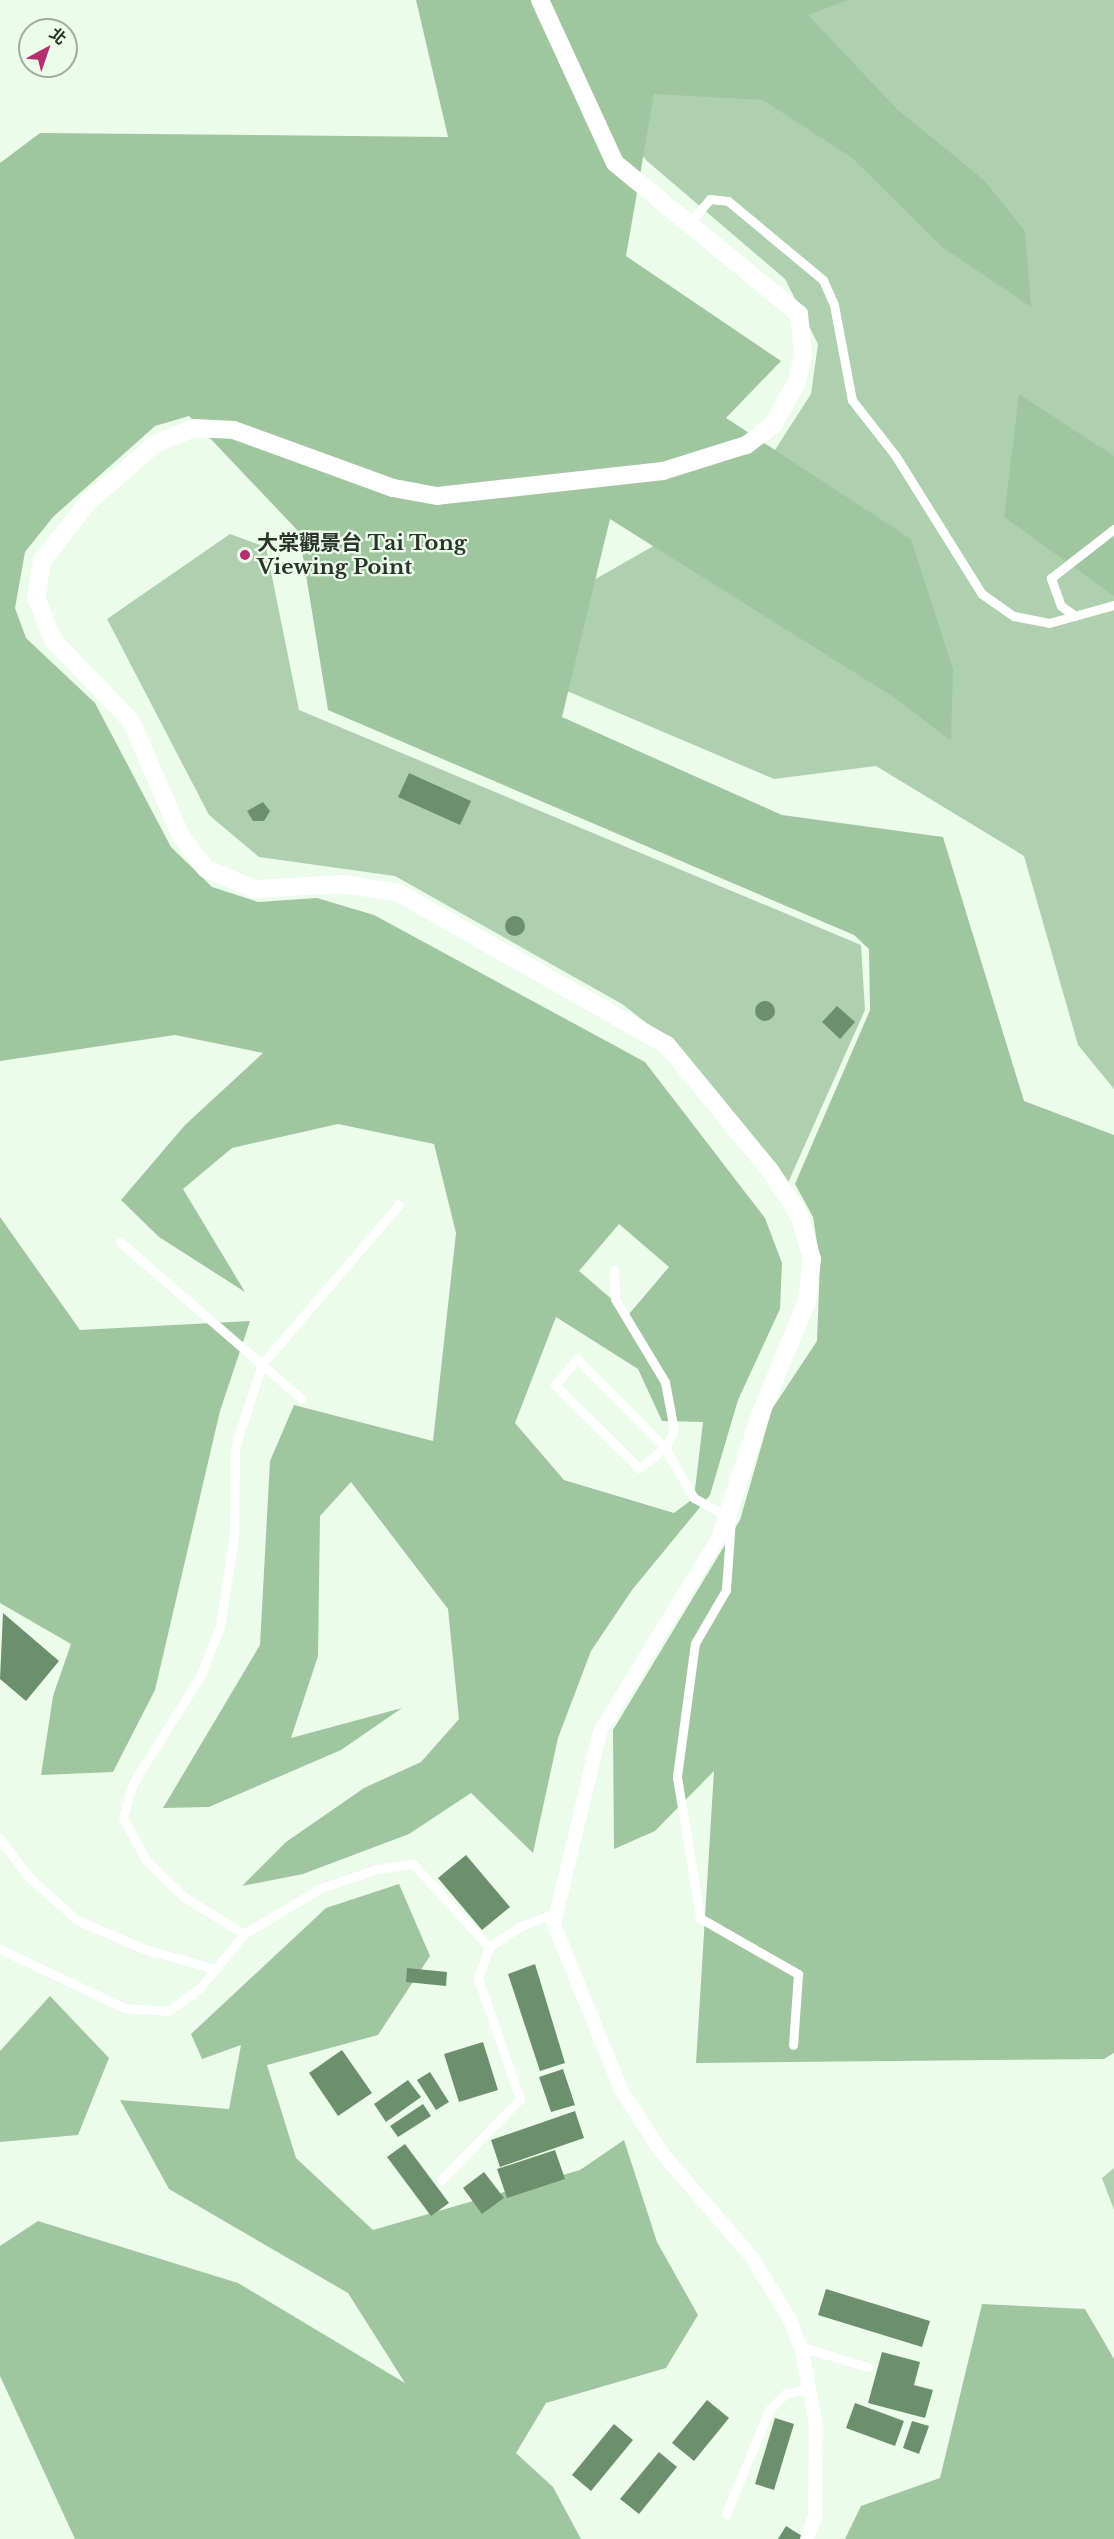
<!DOCTYPE html>
<html>
<head>
<meta charset="utf-8">
<style>
	body { margin:0 }
	#map { position:relative; width:1114px; height:2539px; overflow:hidden; background:#ebfceb; font-family:"Libre Baskerville","Noto Sans TC",serif }
	div>[style] { position:absolute }
	.green>* { inset:0; background:#afd0af }
	.forest>* { inset:0; background:#a0c6a0 }
	.building>* { inset:0; background:#6c906c }
	.round { border-radius:50% }
	.service>* { height:9px; margin:-4.5px; padding:0 4.5px; transform-origin:4.5px; border-radius:4.5px; background:#fff }
	.pedestrian>* { height:14px; margin:-7px; padding:0 7px; transform-origin:7px; border-radius:7px; background:#fff }
	.minor>* { height:18px; margin:-9px; padding:0 9px; transform-origin:9px; border-radius:9px; background:#fff }
	.dots>* { width:16px; height:16px; translate:-50% -50%; box-sizing:border-box; border:3px solid #ebfceb; border-radius:50% }
	span { translate:-50% -50%; white-space:nowrap; text-align:center; line-height:1.15; -webkit-text-stroke:4.5px #ebfceb; paint-order:stroke }
	.poi-label { font-size:21px; color:#2c322c; font-weight:700 }
	.left { translate:0 -50%; text-align:left }
	.north { position:absolute; left:18px; top:18px; width:60px; height:60px; box-sizing:border-box; background:#ebfceb; border:2px solid #9fab9f; border-radius:50%; rotate:40deg; font-size:16px; font-weight:700; line-height:24px; text-align:center; color:#2c322c }
	.north::after { content:''; display:block; margin:auto; width:21px; height:27px; background:#b52e70; clip-path:polygon(50% 0,100% 100%,50% 72%,0 100%) }
</style>
</head>
<body>
<div id="map">
	<div class="green">
		<i style="clip-path:polygon(568px 0,1114px 0,1114px 1089px,1078px 1045px,1024px 856px,876px 766px,774px 779px,520px 671px,513px 626px,699px 520px,773px 453px,811px 394px,818px 344px,785px 279px,647px 161px,607px 116px)"></i>
		<i style="clip-path:polygon(230px 534px,266px 547px,299px 710px,861px 945px,865px 1010px,787px 1185px,675px 1045px,622px 1004px,395px 876px,259px 857px,209px 815px,107px 619px)"></i>
		<i style="clip-path:polygon(1114px 2168px,1114px 2210px,1102px 2178px)"></i>
	</div>
	<div class="forest">
		<i style="clip-path:polygon(evenodd,416px 0,849px 0,808px 15px,897px 109px,985px 181px,1025px 231px,1031px 307px,942px 247px,852px 158px,763px 100px,654px 94px,626px 256px,781px 361px,726px 418px,911px 539px,953px 669px,951px 741px,892px 696px,610px 519px,562px 717px,782px 815px,943px 837px,1024px 1101px,1114px 1135px,1114px 2053px,1104px 2059px,696px 2063px,714px 1771px,655px 1831px,614px 1849px,613px 1730px,740px 1520px,772px 1409px,817px 1341px,820px 1262px,813px 1217px,795px 1184px,870px 1010px,869px 949px,854px 935px,328px 710px,299px 532px,189px 416px,155px 426px,53px 517px,25px 552px,15px 608px,26px 638px,95px 703px,171px 847px,212px 887px,258px 902px,317px 898px,374px 915px,645px 1062px,765px 1218px,782px 1263px,780px 1309px,738px 1400px,710px 1495px,632px 1590px,591px 1651px,558px 1738px,533px 1853px,471px 1793px,409px 1834px,303px 1874px,242px 1886px,286px 1842px,364px 1788px,421px 1762px,459px 1719px,448px 1609px,351px 1482px,320px 1516px,318px 1656px,291px 1738px,402px 1708px,341px 1750px,209px 1807px,163px 1808px,260px 1645px,270px 1461px,294px 1405px,433px 1441px,456px 1233px,434px 1144px,338px 1124px,232px 1148px,183px 1189px,245px 1292px,159px 1237px,121px 1200px,185px 1125px,263px 1053px,175px 1035px,0 1061px,0 163px,40px 133px,448px 137px,416px 0,619px 1224px,669px 1267px,629px 1314px,579px 1271px,619px 1224px,416px 0,556px 1317px,638px 1369px,662px 1421px,703px 1422px,694px 1498px,674px 1513px,564px 1480px,515px 1423px,556px 1317px)"></i>
		<i style="clip-path:polygon(1019px 394px,1114px 456px,1114px 596px,1004px 517px)"></i>
		<i style="clip-path:polygon(0 1217px,80px 1330px,250px 1321px,220px 1411px,155px 1690px,113px 1772px,41px 1775px,53px 1696px,71px 1644px,0 1603px)"></i>
		<i style="clip-path:polygon(399px 1884px,430px 1956px,378px 2035px,267px 2065px,296px 2158px,373px 2230px,580px 2170px,624px 2140px,657px 2242px,698px 2315px,666px 2368px,546px 2403px,516px 2453px,553px 2487px,581px 2539px,75px 2539px,0 2376px,0 2246px,38px 2221px,238px 2283px,405px 2383px,348px 2293px,169px 2189px,120px 2100px,229px 2109px,241px 2045px,202px 2059px,191px 2034px,326px 1908px)"></i>
		<i style="clip-path:polygon(50px 1996px,109px 2058px,78px 2135px,0 2142px,0 2051px)"></i>
		<i style="clip-path:polygon(982px 2304px,1085px 2309px,1114px 2359px,1114px 2539px,845px 2539px,861px 2506px,940px 2478px)"></i>
	</div>
	<div class="building">
		<i style="clip-path:polygon(409px 773px,471px 801px,460px 825px,398px 797px)"></i>
		<i style="clip-path:polygon(263px 802px,270px 811px,264px 821px,253px 821px,247px 811px)"></i>
		<i class="round" style="left:505px;top:916px;width:20px;height:20px"></i>
		<i class="round" style="left:755px;top:1001px;width:20px;height:20px"></i>
		<i style="clip-path:polygon(837px 1006px,855px 1022px,840px 1039px,822px 1022px)"></i>
		<i style="clip-path:polygon(3px 1613px,59px 1661px,26px 1701px,0 1679px)"></i>
		<i style="clip-path:polygon(466px 1855px,510px 1907px,482px 1930px,438px 1878px)"></i>
		<i style="clip-path:polygon(535px 1964px,565px 2063px,540px 2071px,508px 1974px)"></i>
		<i style="clip-path:polygon(407px 1968px,447px 1972px,446px 1986px,406px 1982px)"></i>
		<i style="clip-path:polygon(483px 2042px,498px 2090px,459px 2102px,444px 2054px)"></i>
		<i style="clip-path:polygon(342px 2050px,372px 2093px,338px 2116px,309px 2073px)"></i>
		<i style="clip-path:polygon(563px 2069px,575px 2105px,551px 2112px,539px 2077px)"></i>
		<i style="clip-path:polygon(430px 2072px,449px 2102px,436px 2110px,417px 2080px)"></i>
		<i style="clip-path:polygon(408px 2080px,421px 2097px,386px 2122px,374px 2104px)"></i>
		<i style="clip-path:polygon(423px 2104px,431px 2116px,398px 2137px,390px 2126px)"></i>
		<i style="clip-path:polygon(575px 2111px,584px 2138px,500px 2167px,491px 2140px)"></i>
		<i style="clip-path:polygon(405px 2144px,449px 2203px,431px 2216px,387px 2157px)"></i>
		<i style="clip-path:polygon(555px 2150px,565px 2179px,507px 2198px,497px 2169px)"></i>
		<i style="clip-path:polygon(484px 2172px,504px 2198px,482px 2214px,463px 2188px)"></i>
		<i style="clip-path:polygon(826px 2289px,930px 2321px,922px 2347px,818px 2315px)"></i>
		<i style="clip-path:polygon(882px 2352px,920px 2362px,914px 2385px,933px 2390px,925px 2418px,868px 2403px)"></i>
		<i style="clip-path:polygon(707px 2400px,729px 2418px,694px 2461px,672px 2443px)"></i>
		<i style="clip-path:polygon(855px 2403px,904px 2421px,895px 2446px,846px 2428px)"></i>
		<i style="clip-path:polygon(775px 2418px,794px 2424px,774px 2490px,755px 2484px)"></i>
		<i style="clip-path:polygon(912px 2421px,929px 2426px,919px 2454px,903px 2448px)"></i>
		<i style="clip-path:polygon(614px 2424px,633px 2440px,591px 2491px,572px 2475px)"></i>
		<i style="clip-path:polygon(659px 2452px,677px 2467px,639px 2514px,620px 2499px)"></i>
		<i style="clip-path:polygon(786px 2526px,802px 2536px,800px 2539px,778px 2539px)"></i>
	</div>
	<div class="service">
		<i style="left:688px;top:225px;width:34px;rotate:-50deg"></i>
		<i style="left:710px;top:199px;width:18px;rotate:6deg"></i>
		<i style="left:728px;top:201px;width:124px;rotate:39.7deg"></i>
		<i style="left:823px;top:280px;width:27px;rotate:66deg"></i>
		<i style="left:834px;top:305px;width:97px;rotate:79.3deg"></i>
		<i style="left:852px;top:400px;width:70px;rotate:52deg"></i>
		<i style="left:895px;top:455px;width:164px;rotate:58deg"></i>
		<i style="left:982px;top:594px;width:39px;rotate:35deg"></i>
		<i style="left:1014px;top:616px;width:36px;rotate:11deg"></i>
		<i style="left:1049px;top:623px;width:67px;rotate:-15.5deg"></i>
		<i style="left:1075px;top:616px;width:17px;rotate:-144deg"></i>
		<i style="left:1061px;top:606px;width:30px;rotate:-110deg"></i>
		<i style="left:1051px;top:578px;width:80px;rotate:-37.9deg"></i>
		<i style="left:120px;top:1242px;width:240px;rotate:40.8deg"></i>
		<i style="left:614px;top:1270px;width:29px;rotate:88deg"></i>
		<i style="left:615px;top:1299px;width:97px;rotate:58.9deg"></i>
		<i style="left:665px;top:1382px;width:49px;rotate:79.4deg"></i>
		<i style="left:674px;top:1430px;width:20px;rotate:117deg"></i>
		<i style="left:665px;top:1448px;width:33px;rotate:142deg"></i>
		<i style="left:639px;top:1468px;width:118px;rotate:-135.3deg"></i>
		<i style="left:555px;top:1385px;width:34px;rotate:-50deg"></i>
		<i style="left:577px;top:1359px;width:125px;rotate:45.3deg"></i>
		<i style="left:665px;top:1448px;width:58px;rotate:59.9deg"></i>
		<i style="left:694px;top:1498px;width:42px;rotate:28.4deg"></i>
		<i style="left:731px;top:1518px;width:72px;rotate:94deg"></i>
		<i style="left:726px;top:1590px;width:61px;rotate:120.3deg"></i>
		<i style="left:695px;top:1643px;width:135px;rotate:97.7deg"></i>
		<i style="left:677px;top:1777px;width:143px;rotate:80.7deg"></i>
		<i style="left:700px;top:1918px;width:113px;rotate:29.7deg"></i>
		<i style="left:798px;top:1974px;width:71px;rotate:94deg"></i>
		<i style="left:0;top:1839px;width:48px;rotate:52.7deg"></i>
		<i style="left:29px;top:1877px;width:64px;rotate:41.9deg"></i>
		<i style="left:77px;top:1920px;width:73px;rotate:23.4deg"></i>
		<i style="left:144px;top:1949px;width:74px;rotate:15.7deg"></i>
		<i style="left:244px;top:1934px;width:72px;rotate:-148.1deg"></i>
		<i style="left:183px;top:1896px;width:52px;rotate:-135.8deg"></i>
		<i style="left:146px;top:1860px;width:48px;rotate:-118.7deg"></i>
		<i style="left:123px;top:1818px;width:36px;rotate:-74deg"></i>
		<i style="left:133px;top:1783px;width:128px;rotate:-57.8deg"></i>
		<i style="left:201px;top:1675px;width:53px;rotate:-68.8deg"></i>
		<i style="left:220px;top:1626px;width:90px;rotate:-81.1deg"></i>
		<i style="left:234px;top:1537px;width:89px;rotate:-89.4deg"></i>
		<i style="left:235px;top:1448px;width:88px;rotate:-72.2deg"></i>
		<i style="left:262px;top:1364px;width:210px;rotate:-49.3deg"></i>
		<i style="left:0;top:1949px;width:137px;rotate:25.4deg"></i>
		<i style="left:124px;top:2008px;width:44px;rotate:3.9deg"></i>
		<i style="left:168px;top:2011px;width:39px;rotate:-36deg"></i>
		<i style="left:200px;top:1988px;width:70px;rotate:-50.8deg"></i>
		<i style="left:244px;top:1934px;width:90px;rotate:-30.9deg"></i>
		<i style="left:321px;top:1888px;width:59px;rotate:-18.7deg"></i>
		<i style="left:377px;top:1869px;width:36px;rotate:-8deg"></i>
		<i style="left:413px;top:1864px;width:113px;rotate:47.5deg"></i>
		<i style="left:489px;top:1947px;width:38px;rotate:-33deg"></i>
		<i style="left:521px;top:1926px;width:37px;rotate:-20deg"></i>
		<i style="left:441px;top:2180px;width:113px;rotate:-45.7deg"></i>
		<i style="left:520px;top:2099px;width:128px;rotate:-109.1deg"></i>
		<i style="left:478px;top:1978px;width:33px;rotate:-70deg"></i>
		<i style="left:801px;top:2347px;width:70px;rotate:16.6deg"></i>
		<i style="left:726px;top:2514px;width:113px;rotate:-67.5deg"></i>
		<i style="left:769px;top:2410px;width:23px;rotate:-45deg"></i>
		<i style="left:785px;top:2394px;width:26px;rotate:-13deg"></i>
	</div>
	<div class="pedestrian">
		<i style="left:722px;top:1532px;width:234px;rotate:121.4deg"></i>
		<i style="left:600px;top:1732px;width:197px;rotate:103.5deg"></i>
		<i style="left:554px;top:1924px;width:179px;rotate:68deg"></i>
		<i style="left:621px;top:2090px;width:75px;rotate:56.9deg"></i>
		<i style="left:662px;top:2153px;width:136px;rotate:49.2deg"></i>
		<i style="left:751px;top:2256px;width:75px;rotate:58.6deg"></i>
		<i style="left:790px;top:2320px;width:33px;rotate:69deg"></i>
		<i style="left:802px;top:2351px;width:76px;rotate:79.4deg"></i>
		<i style="left:816px;top:2426px;width:90px;rotate:90.6deg"></i>
		<i style="left:815px;top:2516px;width:24px;rotate:109deg"></i>
	</div>
	<div class="minor">
		<i style="left:540px;top:0;width:179px;rotate:65.3deg"></i>
		<i style="left:615px;top:163px;width:238px;rotate:39.4deg"></i>
		<i style="left:799px;top:314px;width:40px;rotate:84.3deg"></i>
		<i style="left:803px;top:354px;width:29px;rotate:102deg"></i>
		<i style="left:797px;top:382px;width:49px;rotate:119.2deg"></i>
		<i style="left:773px;top:425px;width:34px;rotate:143deg"></i>
		<i style="left:746px;top:445px;width:87px;rotate:162.6deg"></i>
		<i style="left:663px;top:471px;width:227px;rotate:173.7deg"></i>
		<i style="left:437px;top:496px;width:45px;rotate:-169.7deg"></i>
		<i style="left:393px;top:488px;width:169px;rotate:-160deg"></i>
		<i style="left:234px;top:430px;width:40px;rotate:-177.1deg"></i>
		<i style="left:194px;top:428px;width:42px;rotate:157.7deg"></i>
		<i style="left:155px;top:444px;width:89px;rotate:139.1deg"></i>
		<i style="left:88px;top:502px;width:75px;rotate:127.9deg"></i>
		<i style="left:42px;top:561px;width:36px;rotate:99deg"></i>
		<i style="left:36px;top:597px;width:46px;rotate:68.4deg"></i>
		<i style="left:53px;top:640px;width:112px;rotate:46.1deg"></i>
		<i style="left:131px;top:721px;width:125px;rotate:66.5deg"></i>
		<i style="left:181px;top:836px;width:41px;rotate:52.9deg"></i>
		<i style="left:206px;top:869px;width:52px;rotate:22.6deg"></i>
		<i style="left:254px;top:889px;width:90px;rotate:-3.2deg"></i>
		<i style="left:344px;top:884px;width:56px;rotate:9.3deg"></i>
		<i style="left:399px;top:893px;width:308px;rotate:29.6deg"></i>
		<i style="left:667px;top:1045px;width:161px;rotate:50.6deg"></i>
		<i style="left:769px;top:1169px;width:54px;rotate:56.3deg"></i>
		<i style="left:799px;top:1214px;width:47px;rotate:73.9deg"></i>
		<i style="left:812px;top:1259px;width:42px;rotate:96.8deg"></i>
		<i style="left:807px;top:1301px;width:118px;rotate:112.4deg"></i>
		<i style="left:762px;top:1410px;width:128px;rotate:108.2deg"></i>
	</div>
	<div class="dots">
		<i style="left:245px;top:555px;background:#b52e70"></i>
	</div>
	<div class="poi-label">
		<span class="left" style="left:257px;top:555px">大棠觀景台 Tai Tong<br>Viewing Point</span>
	</div>
	<div class="north">北</div>
</div>
</body>
</html>
